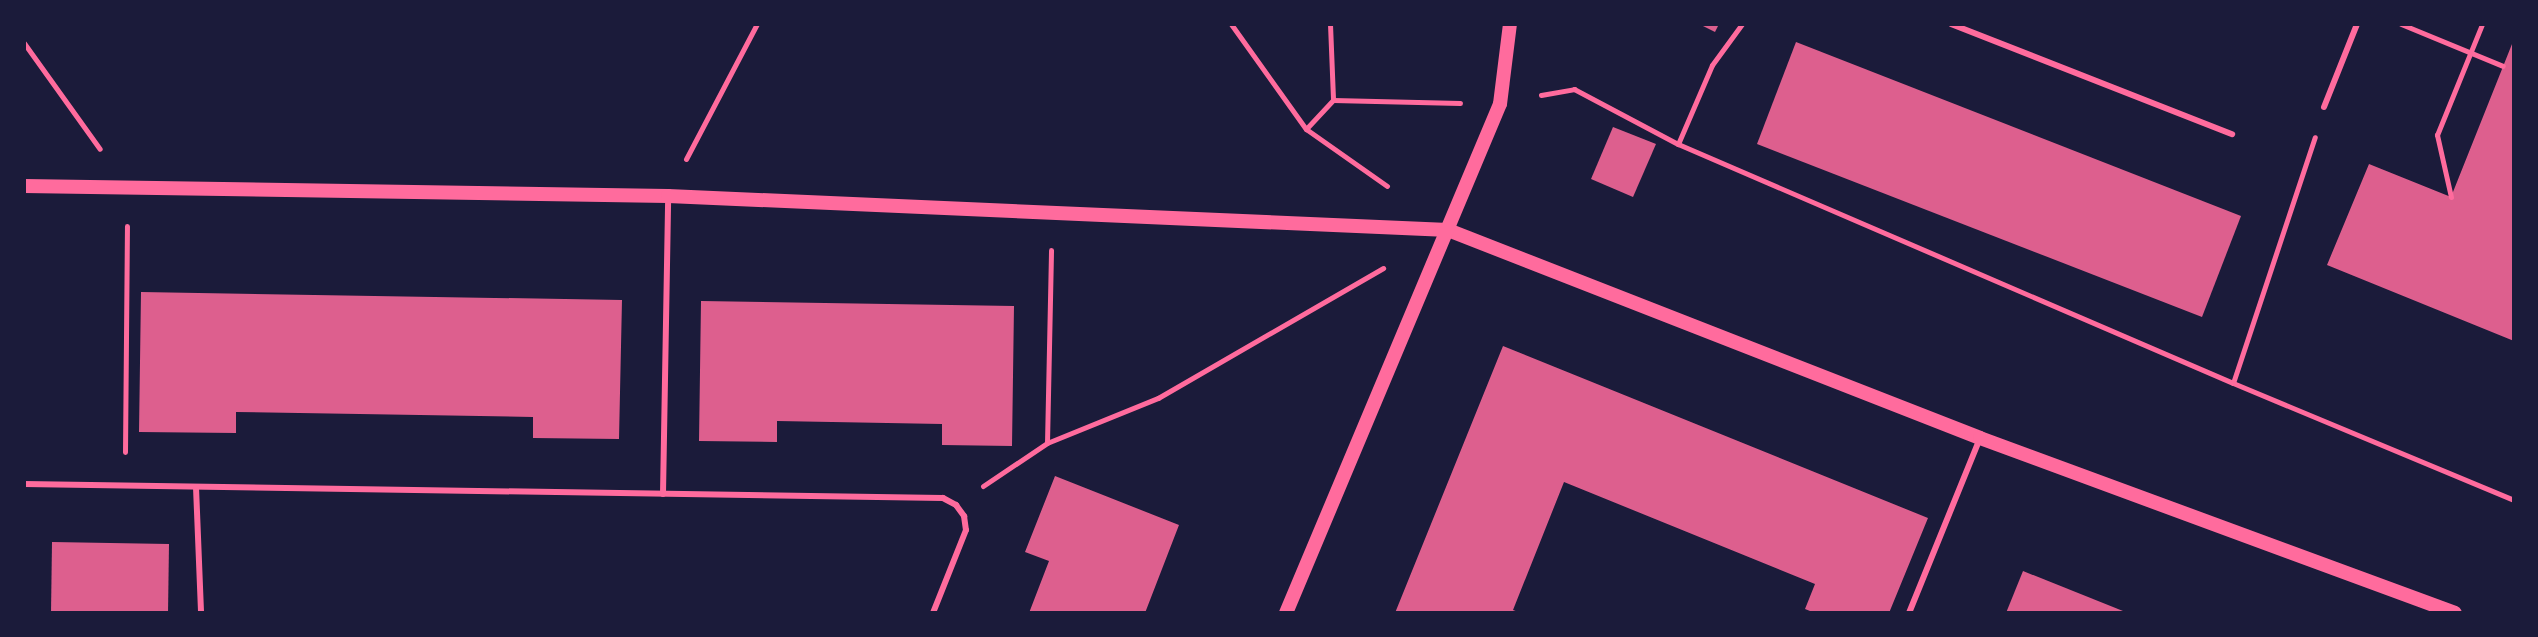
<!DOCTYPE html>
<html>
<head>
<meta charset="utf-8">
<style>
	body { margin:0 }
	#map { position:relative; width:2538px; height:637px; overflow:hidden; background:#1b1b3a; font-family:Mulish,sans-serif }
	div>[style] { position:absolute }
	.building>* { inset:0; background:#dd5f8e }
	.path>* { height:5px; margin:-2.5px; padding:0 2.5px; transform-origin:2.5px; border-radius:2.5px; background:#ff6b9d }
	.service>* { height:6px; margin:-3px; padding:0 3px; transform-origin:3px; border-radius:3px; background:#ff6b9d }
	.tertiary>* { height:14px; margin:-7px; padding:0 7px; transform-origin:7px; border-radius:7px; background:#ff6b9d }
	span { translate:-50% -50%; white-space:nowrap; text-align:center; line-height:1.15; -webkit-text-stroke:7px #1b1b3a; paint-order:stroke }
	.frame { position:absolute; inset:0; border:26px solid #1b1b3a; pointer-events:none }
</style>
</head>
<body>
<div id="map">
	<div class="building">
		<i style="clip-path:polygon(1699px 24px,1719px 24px,1715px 32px)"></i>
		<i style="clip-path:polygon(2514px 39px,2514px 341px,2327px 265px,2369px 164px,2451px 197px)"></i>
		<i style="clip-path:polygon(1796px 42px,2241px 216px,2202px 317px,1757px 144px)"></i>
		<i style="clip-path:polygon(1613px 127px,1656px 144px,1633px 197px,1591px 179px)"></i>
		<i style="clip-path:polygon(141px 292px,622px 300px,619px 439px,533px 438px,533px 417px,236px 412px,236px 433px,139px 432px)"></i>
		<i style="clip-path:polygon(701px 301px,1014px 306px,1012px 446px,942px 445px,942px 424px,777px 421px,777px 442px,699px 441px)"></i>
		<i style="clip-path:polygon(1503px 346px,1928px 518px,1889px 613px,1815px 613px,1805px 609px,1815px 584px,1564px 482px,1513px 610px,1521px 613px,1395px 613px)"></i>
		<i style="clip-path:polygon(1055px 476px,1179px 525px,1145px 613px,1029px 613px,1049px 561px,1025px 552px)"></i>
		<i style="clip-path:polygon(52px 542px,169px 544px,168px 613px,51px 613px)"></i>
		<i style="clip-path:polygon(2023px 571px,2128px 613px,2006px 613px)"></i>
	</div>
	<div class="path">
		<i style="left:1231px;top:24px;width:129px;rotate:54.5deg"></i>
		<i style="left:1306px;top:129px;width:40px;rotate:-47deg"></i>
		<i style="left:1330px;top:24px;width:76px;rotate:87.7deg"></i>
		<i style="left:1333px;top:100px;width:127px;rotate:1.4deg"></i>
		<i style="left:2401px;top:24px;width:110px;rotate:22.4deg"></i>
		<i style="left:24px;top:43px;width:130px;rotate:54.4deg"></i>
		<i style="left:1541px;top:95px;width:34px;rotate:-10deg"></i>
		<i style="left:1574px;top:89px;width:118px;rotate:27.9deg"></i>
		<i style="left:1678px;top:144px;width:604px;rotate:23.3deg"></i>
		<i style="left:2233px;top:383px;width:304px;rotate:22.6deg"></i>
		<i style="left:1306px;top:129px;width:99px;rotate:35.1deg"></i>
		<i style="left:1678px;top:144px;width:86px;rotate:-66.7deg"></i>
		<i style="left:1712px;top:65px;width:51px;rotate:-53.8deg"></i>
		<i style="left:686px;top:159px;width:153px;rotate:-62.3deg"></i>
		<i style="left:2451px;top:197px;width:64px;rotate:-102.7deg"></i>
		<i style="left:2437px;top:135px;width:120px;rotate:-67.9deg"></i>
		<i style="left:2233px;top:383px;width:259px;rotate:-71.6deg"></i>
		<i style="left:1047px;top:443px;width:120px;rotate:-22.1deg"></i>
		<i style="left:1158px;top:398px;width:260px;rotate:-30deg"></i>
		<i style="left:125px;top:452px;width:226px;rotate:-89.5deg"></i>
		<i style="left:983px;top:486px;width:77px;rotate:-33.9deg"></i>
		<i style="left:1047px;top:443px;width:193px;rotate:-88.8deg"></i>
	</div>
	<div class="service">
		<i style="left:1951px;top:24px;width:302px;rotate:21.4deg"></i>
		<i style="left:2324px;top:107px;width:89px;rotate:-68.3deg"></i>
		<i style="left:24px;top:484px;width:919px;rotate:0.87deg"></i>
		<i style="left:943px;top:498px;width:15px;rotate:28deg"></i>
		<i style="left:956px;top:505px;width:14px;rotate:54deg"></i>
		<i style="left:964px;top:516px;width:14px;rotate:82deg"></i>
		<i style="left:966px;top:530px;width:89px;rotate:111.7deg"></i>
		<i style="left:196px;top:487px;width:126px;rotate:87.7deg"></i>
		<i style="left:663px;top:494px;width:298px;rotate:-89deg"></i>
		<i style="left:1909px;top:613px;width:189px;rotate:-67.9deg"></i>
	</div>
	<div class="tertiary">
		<i style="left:24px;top:186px;width:644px;rotate:0.89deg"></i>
		<i style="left:668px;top:196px;width:781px;rotate:2.5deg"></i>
		<i style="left:1448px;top:230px;width:571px;rotate:21.35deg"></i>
		<i style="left:1980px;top:438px;width:506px;rotate:20.22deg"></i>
		<i style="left:1286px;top:613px;width:552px;rotate:-67.2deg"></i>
		<i style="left:1500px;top:104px;width:81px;rotate:-82.9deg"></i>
	</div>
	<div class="frame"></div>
</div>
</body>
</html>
